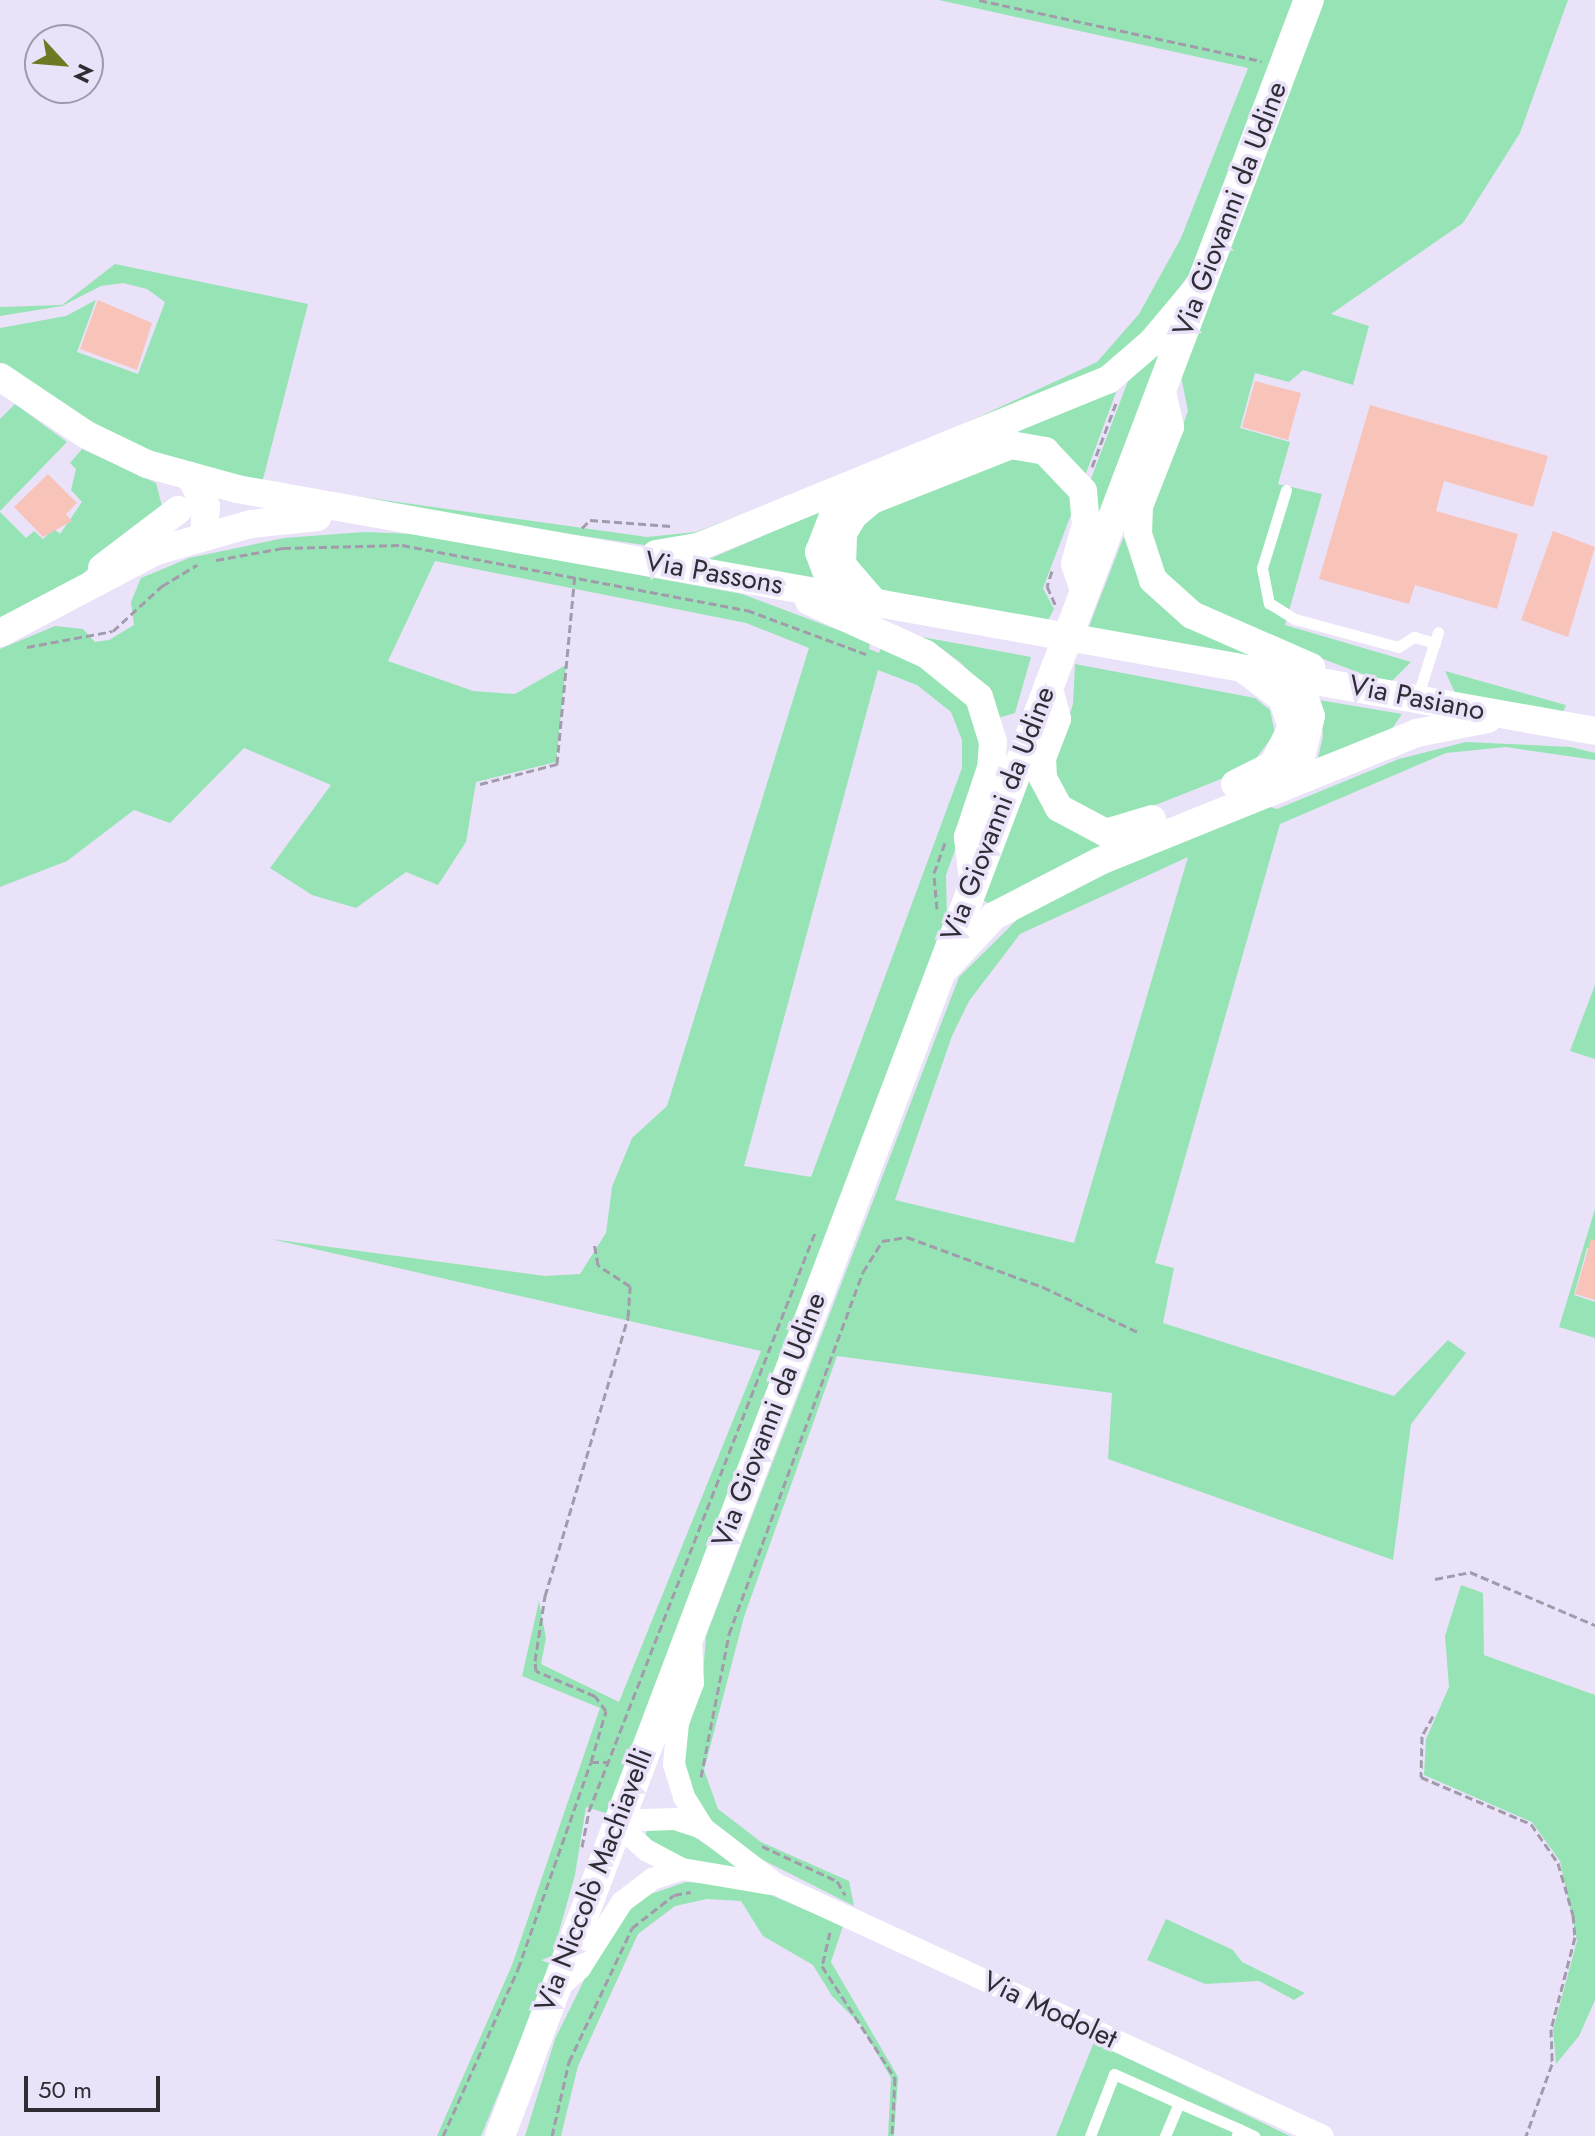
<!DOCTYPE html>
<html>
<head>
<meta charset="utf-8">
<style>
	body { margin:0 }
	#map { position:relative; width:1595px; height:2136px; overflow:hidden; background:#eae2f8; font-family:Jost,sans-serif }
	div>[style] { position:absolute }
	.green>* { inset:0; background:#96e4b5 }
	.building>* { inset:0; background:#f8c4ba }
	.path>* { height:3px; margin-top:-1.5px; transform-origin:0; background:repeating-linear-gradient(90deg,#a19bab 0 8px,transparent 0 12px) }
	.service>* { height:11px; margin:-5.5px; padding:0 5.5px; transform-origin:5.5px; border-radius:5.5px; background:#fff }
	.minor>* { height:22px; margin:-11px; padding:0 11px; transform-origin:11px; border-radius:11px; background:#fff }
	.tertiary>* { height:28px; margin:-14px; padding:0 14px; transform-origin:14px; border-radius:14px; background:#fff }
	.secondary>* { height:30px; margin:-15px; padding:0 15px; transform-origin:15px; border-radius:15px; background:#fff }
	span { translate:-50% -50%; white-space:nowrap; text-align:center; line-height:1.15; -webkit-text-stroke:7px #eae2f8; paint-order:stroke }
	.street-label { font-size:28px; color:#2f2c34 }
	.north { position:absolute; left:24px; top:24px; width:80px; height:80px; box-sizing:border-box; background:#eae2f8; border:2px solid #9f99aa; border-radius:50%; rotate:116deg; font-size:22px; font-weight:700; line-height:32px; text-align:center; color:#2f2c34 }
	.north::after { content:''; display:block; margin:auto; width:28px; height:36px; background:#6f7924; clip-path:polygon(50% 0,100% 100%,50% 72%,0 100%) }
	.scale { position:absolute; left:24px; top:2076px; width:136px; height:36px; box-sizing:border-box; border:4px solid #2f2c34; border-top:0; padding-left:10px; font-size:24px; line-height:28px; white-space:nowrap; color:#2f2c34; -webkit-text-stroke:6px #eae2f8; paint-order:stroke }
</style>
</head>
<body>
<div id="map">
	<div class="green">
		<i style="clip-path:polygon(939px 0,1295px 0,1190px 273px,1129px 356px,766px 515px,651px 546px,289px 493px,118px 441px,0 364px,0 328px,66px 316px,96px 300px,77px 352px,138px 374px,165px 302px,147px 289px,123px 283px,101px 286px,62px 306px,0 316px,0 307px,62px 305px,115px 264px,308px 304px,262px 483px,647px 537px,696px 532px,912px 448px,1097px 362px,1139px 314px,1181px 238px,1248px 68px)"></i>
		<i style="clip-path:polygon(1320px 0,1568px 0,1520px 133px,1463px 223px,1331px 314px,1369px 326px,1353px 385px,1303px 370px,1289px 382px,1255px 373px,1240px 428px,1290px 442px,1278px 484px,1322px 494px,1285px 625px,1411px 662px,1389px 684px,1213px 617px,1173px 592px,1154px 559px,1148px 520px,1188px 411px,1181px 376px)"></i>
		<i style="clip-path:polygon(1164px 347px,1097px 519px,1089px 484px,1128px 381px)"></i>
		<i style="clip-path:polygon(1118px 387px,1085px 476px,1053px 446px,1015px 433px)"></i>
		<i style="clip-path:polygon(15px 404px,67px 442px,0 511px,0 419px)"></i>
		<i style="clip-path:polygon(82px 449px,156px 483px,163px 510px,107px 549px,82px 575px,0 627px,0 512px,26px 538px,34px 531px,43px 539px,54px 529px,60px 534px,82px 502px,71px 490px,76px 469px,70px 463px)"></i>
		<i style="clip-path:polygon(1025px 455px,1069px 481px,1072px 512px,1043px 588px,1054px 609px,1047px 622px,881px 591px,854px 569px,855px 532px,864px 517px,1006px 457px)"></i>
		<i style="clip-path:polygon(821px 511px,818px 580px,707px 560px)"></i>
		<i style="clip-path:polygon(1129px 523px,1151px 591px,1284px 665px,1088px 629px)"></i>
		<i style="clip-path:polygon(evenodd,364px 532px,416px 534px,742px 594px,870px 642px,869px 649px,879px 653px,882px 646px,960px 688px,983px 734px,978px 787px,946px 875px,947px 923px,609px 1814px,586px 1807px,575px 1875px,545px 1981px,481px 2136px,437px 2136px,512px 1965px,600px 1708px,522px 1676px,539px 1601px,546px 1638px,541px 1664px,619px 1702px,761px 1351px,271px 1239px,545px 1276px,580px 1274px,606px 1233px,612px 1187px,632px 1138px,667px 1106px,809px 648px,746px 623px,435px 561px,388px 661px,473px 691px,515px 694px,566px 665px,556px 762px,476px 782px,466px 842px,438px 885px,406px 872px,356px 908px,312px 895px,270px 868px,331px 785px,244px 748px,170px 823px,134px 810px,67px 861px,0 887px,0 649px,55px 626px,83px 629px,95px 642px,109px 640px,134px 625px,131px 602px,141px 578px,189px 558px,284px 538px,364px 532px,878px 670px,917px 685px,951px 712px,962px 740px,962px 768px,811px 1177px,744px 1166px,878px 670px)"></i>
		<i style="clip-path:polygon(900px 633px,1031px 657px,1015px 713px,998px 718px,981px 684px,961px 663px,941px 648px)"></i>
		<i style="clip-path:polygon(1075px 664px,1255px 698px,1270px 710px,1275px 733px,1249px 768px,1105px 825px,1067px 803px,1053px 768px,1073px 704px)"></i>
		<i style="clip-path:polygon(1445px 671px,1566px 705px,1563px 712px,1456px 695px)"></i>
		<i style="clip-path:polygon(1319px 700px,1402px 714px,1387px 736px,1317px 762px,1323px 736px)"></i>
		<i style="clip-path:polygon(evenodd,1466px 742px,1571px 747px,1595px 753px,1595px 760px,1506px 747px,1446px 753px,1280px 824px,1155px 1263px,1174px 1268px,1163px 1323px,1394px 1396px,1448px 1340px,1466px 1353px,1411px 1424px,1393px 1560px,1108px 1459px,1112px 1393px,837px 1356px,744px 1617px,704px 1770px,718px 1809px,761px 1842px,849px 1881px,854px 1906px,737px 1847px,713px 1827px,685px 1786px,680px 1758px,703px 1674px,706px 1636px,959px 977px,1033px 904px,1267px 806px,1277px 809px,1399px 759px,1466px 742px,1188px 857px,1074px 1243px,895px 1200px,952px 1036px,969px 1001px,1020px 934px,1188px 857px)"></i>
		<i style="clip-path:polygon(1032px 767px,1112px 847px,993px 906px,983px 900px)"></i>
		<i style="clip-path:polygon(1595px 985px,1595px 1059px,1570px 1051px)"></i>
		<i style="clip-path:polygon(1595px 1209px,1595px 1250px,1587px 1248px,1574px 1295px,1595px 1302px,1595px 1338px,1559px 1327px)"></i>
		<i style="clip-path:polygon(1461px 1585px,1483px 1593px,1484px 1655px,1595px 1695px,1595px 2000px,1579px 2036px,1556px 2064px,1553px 2030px,1577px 1941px,1560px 1861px,1532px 1822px,1424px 1775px,1426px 1739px,1449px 1687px,1445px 1636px)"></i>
		<i style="clip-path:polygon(657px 1826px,687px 1832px,743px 1870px,674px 1859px,645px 1837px,648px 1827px)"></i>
		<i style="clip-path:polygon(686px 1882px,750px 1886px,843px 1926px,831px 1962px,898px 2077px,894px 2136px,888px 2136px,891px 2078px,860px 2024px,832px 1996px,813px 1965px,763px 1936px,741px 1901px,707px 1899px,675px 1906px,638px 1934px,578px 2066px,561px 2136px,525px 2136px,555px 2039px,596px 1956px,636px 1899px)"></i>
		<i style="clip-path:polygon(1166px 1919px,1233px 1950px,1242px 1962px,1305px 1993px,1294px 2000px,1259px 1981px,1205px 1984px,1147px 1960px)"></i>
		<i style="clip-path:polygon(1094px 2042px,1290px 2136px,1056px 2136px)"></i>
	</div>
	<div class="building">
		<i style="clip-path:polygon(98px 300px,152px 323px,137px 370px,80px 349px)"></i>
		<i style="clip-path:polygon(1255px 381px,1301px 393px,1288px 440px,1242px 427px)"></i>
		<i style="clip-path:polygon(1370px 405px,1548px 456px,1533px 507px,1444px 481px,1436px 511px,1518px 534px,1497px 609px,1415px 585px,1409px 604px,1319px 579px)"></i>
		<i style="clip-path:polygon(48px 474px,77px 503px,66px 514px,72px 521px,43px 537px,14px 507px)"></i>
		<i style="clip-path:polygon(1553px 531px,1595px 547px,1568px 637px,1521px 620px)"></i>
		<i style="clip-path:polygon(1591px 1239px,1595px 1240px,1595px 1300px,1575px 1294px)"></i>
	</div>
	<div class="path">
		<i style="left:979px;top:0;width:289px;rotate:12.2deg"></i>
		<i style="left:1092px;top:467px;width:68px;rotate:-69.4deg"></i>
		<i style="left:582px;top:528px;width:11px;rotate:-45deg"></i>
		<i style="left:590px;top:520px;width:81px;rotate:4.2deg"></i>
		<i style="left:216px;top:560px;width:68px;rotate:-10.2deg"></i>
		<i style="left:283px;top:548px;width:119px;rotate:-1.4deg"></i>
		<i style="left:402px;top:545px;width:351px;rotate:10.7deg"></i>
		<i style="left:747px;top:610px;width:127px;rotate:20.3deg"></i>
		<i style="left:1052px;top:571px;width:16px;rotate:108deg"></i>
		<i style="left:1047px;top:586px;width:20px;rotate:66deg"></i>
		<i style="left:27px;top:647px;width:87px;rotate:-10.5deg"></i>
		<i style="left:113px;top:631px;width:67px;rotate:-42.6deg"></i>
		<i style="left:162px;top:586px;width:41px;rotate:-31deg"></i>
		<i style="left:480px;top:784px;width:80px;rotate:-14.6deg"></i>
		<i style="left:557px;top:764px;width:191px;rotate:-84.6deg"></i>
		<i style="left:937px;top:909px;width:36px;rotate:-95deg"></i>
		<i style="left:934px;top:873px;width:33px;rotate:-70deg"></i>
		<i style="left:1435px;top:1579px;width:36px;rotate:-11deg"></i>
		<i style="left:1470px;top:1572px;width:136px;rotate:23deg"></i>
		<i style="left:1433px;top:1716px;width:23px;rotate:119deg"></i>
		<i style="left:1422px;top:1736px;width:41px;rotate:91.4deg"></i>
		<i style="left:1421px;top:1777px;width:120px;rotate:23.1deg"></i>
		<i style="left:1531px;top:1824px;width:47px;rotate:55.3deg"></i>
		<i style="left:1558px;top:1863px;width:54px;rotate:73.9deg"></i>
		<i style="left:1573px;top:1915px;width:22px;rotate:85deg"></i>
		<i style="left:1575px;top:1937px;width:95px;rotate:104.6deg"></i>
		<i style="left:1551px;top:2029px;width:35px;rotate:88deg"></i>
		<i style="left:1552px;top:2064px;width:77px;rotate:109.9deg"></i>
		<i style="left:591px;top:1762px;width:53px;rotate:-73.6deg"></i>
		<i style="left:606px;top:1711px;width:19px;rotate:-126deg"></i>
		<i style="left:595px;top:1696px;width:64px;rotate:-157deg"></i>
		<i style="left:536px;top:1671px;width:10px;rotate:-96deg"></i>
		<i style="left:535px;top:1661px;width:66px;rotate:-81.3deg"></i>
		<i style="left:545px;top:1596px;width:291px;rotate:-73.4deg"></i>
		<i style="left:628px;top:1317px;width:31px;rotate:-86deg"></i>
		<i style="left:630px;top:1286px;width:38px;rotate:-147deg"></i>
		<i style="left:598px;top:1265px;width:23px;rotate:-100deg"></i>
		<i style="left:701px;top:1777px;width:146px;rotate:-78.9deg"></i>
		<i style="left:729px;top:1634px;width:386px;rotate:-69.7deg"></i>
		<i style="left:863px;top:1272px;width:36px;rotate:-58deg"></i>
		<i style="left:882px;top:1241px;width:25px;rotate:-9deg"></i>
		<i style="left:907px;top:1237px;width:145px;rotate:20.2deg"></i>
		<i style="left:1043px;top:1287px;width:107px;rotate:25.4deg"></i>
		<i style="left:762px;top:1846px;width:83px;rotate:25deg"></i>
		<i style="left:837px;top:1881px;width:16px;rotate:60deg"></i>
		<i style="left:582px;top:1847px;width:37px;rotate:-79deg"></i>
		<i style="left:589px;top:1811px;width:624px;rotate:-68.66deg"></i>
		<i style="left:830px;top:1932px;width:35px;rotate:103deg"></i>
		<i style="left:822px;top:1966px;width:134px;rotate:56.9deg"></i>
		<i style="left:895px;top:2078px;width:58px;rotate:93deg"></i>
		<i style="left:443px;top:2136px;width:183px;rotate:-65.8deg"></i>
		<i style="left:518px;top:1969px;width:219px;rotate:-70.6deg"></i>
		<i style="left:591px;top:1762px;width:16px"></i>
		<i style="left:552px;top:2136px;width:76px;rotate:-77.1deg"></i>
		<i style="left:569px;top:2062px;width:148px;rotate:-64.8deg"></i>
		<i style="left:632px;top:1928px;width:53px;rotate:-38.2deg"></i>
		<i style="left:674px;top:1895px;width:17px;rotate:-10deg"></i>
	</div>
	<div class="service">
		<i style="left:1286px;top:490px;width:82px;rotate:107.1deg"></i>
		<i style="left:1262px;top:568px;width:36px;rotate:79deg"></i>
		<i style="left:1269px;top:603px;width:31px;rotate:32deg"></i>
		<i style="left:1295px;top:619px;width:107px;rotate:15.2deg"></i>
		<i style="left:1398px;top:647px;width:19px;rotate:-32deg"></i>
		<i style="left:1414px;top:637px;width:22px;rotate:16deg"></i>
		<i style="left:1417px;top:698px;width:69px;rotate:-72.3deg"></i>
		<i style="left:1179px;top:2103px;width:65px;rotate:23.4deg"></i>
		<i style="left:1237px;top:2135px;width:6px;rotate:-72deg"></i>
		<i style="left:1239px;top:2129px;width:17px;rotate:25deg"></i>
		<i style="left:1090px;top:2136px;width:66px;rotate:-68.8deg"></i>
		<i style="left:1114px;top:2074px;width:71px;rotate:24deg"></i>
		<i style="left:1179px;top:2103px;width:36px;rotate:113deg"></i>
	</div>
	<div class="minor">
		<i style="left:691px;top:1642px;width:41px;rotate:87.2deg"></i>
		<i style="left:693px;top:1683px;width:43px;rotate:110.6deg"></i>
		<i style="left:678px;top:1723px;width:41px;rotate:95.6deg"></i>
		<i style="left:674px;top:1764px;width:34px;rotate:73deg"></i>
		<i style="left:684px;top:1797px;width:36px;rotate:58deg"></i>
		<i style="left:703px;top:1828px;width:92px;rotate:37.5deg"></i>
		<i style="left:776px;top:1884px;width:602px;rotate:24.74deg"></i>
		<i style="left:614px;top:1821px;width:43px;rotate:42.2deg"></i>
		<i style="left:646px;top:1850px;width:41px;rotate:27.8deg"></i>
		<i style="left:682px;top:1869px;width:90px;rotate:9.6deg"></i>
		<i style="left:614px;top:1821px;width:61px;rotate:-1.9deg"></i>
		<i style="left:675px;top:1819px;width:29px;rotate:18deg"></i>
		<i style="left:558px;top:1988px;width:30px;rotate:-42deg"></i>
		<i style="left:580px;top:1968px;width:78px;rotate:-57.5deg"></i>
		<i style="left:622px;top:1902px;width:38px;rotate:-37deg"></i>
		<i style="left:652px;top:1879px;width:32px;rotate:-18deg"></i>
	</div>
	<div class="tertiary">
		<i style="left:0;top:377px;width:102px;rotate:33.8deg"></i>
		<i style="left:85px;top:434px;width:69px;rotate:25.8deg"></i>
		<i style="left:147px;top:464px;width:93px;rotate:15.5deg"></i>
		<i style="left:237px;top:489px;width:1379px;rotate:10.1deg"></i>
		<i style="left:1161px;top:388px;width:40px;rotate:77deg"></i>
		<i style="left:1170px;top:427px;width:85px;rotate:111.4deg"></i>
		<i style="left:1139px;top:506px;width:28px;rotate:92deg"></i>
		<i style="left:1138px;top:534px;width:48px;rotate:71.9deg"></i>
		<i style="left:1153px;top:580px;width:52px;rotate:41.9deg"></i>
		<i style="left:1192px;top:615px;width:130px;rotate:23.6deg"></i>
		<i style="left:190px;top:476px;width:34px;rotate:62deg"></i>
		<i style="left:206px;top:506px;width:30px;rotate:94deg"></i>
		<i style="left:656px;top:554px;width:43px;rotate:-9.5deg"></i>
		<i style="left:698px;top:547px;width:443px;rotate:-22.2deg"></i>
		<i style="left:1108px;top:380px;width:58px;rotate:-40.8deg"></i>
		<i style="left:1152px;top:342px;width:67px;rotate:-49.9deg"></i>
		<i style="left:102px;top:568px;width:96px;rotate:-37.3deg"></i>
		<i style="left:835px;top:595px;width:46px;rotate:-110.4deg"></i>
		<i style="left:819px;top:552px;width:69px;rotate:-68.7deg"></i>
		<i style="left:809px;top:601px;width:128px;rotate:24.4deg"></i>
		<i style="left:926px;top:654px;width:68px;rotate:39.1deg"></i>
		<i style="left:979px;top:697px;width:47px;rotate:72.7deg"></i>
		<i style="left:993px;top:742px;width:26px;rotate:94deg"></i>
		<i style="left:991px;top:768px;width:73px;rotate:108.4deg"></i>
		<i style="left:968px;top:837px;width:43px;rotate:83.4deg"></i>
		<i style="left:873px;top:601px;width:48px;rotate:-130.7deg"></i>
		<i style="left:842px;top:565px;width:32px;rotate:-88deg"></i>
		<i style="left:843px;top:533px;width:21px;rotate:-59deg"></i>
		<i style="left:854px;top:515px;width:23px;rotate:-40deg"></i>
		<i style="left:872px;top:500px;width:149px;rotate:-21.6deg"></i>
		<i style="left:1011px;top:445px;width:35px;rotate:10deg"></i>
		<i style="left:1045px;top:451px;width:55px;rotate:46.5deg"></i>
		<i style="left:1083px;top:491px;width:33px;rotate:85deg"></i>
		<i style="left:1086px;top:524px;width:41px;rotate:105.4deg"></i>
		<i style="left:1075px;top:564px;width:28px;rotate:71deg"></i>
		<i style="left:0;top:633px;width:176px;rotate:-27.7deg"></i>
		<i style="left:156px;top:551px;width:99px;rotate:-15.9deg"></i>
		<i style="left:251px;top:524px;width:67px;rotate:-6deg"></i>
		<i style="left:1288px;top:674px;width:21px;rotate:47deg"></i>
		<i style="left:1302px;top:689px;width:28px;rotate:72deg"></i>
		<i style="left:1311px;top:716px;width:64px;rotate:103.6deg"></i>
		<i style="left:1048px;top:685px;width:35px;rotate:75deg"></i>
		<i style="left:1057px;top:719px;width:42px;rotate:111deg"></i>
		<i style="left:1042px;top:758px;width:20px;rotate:87deg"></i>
		<i style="left:1043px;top:778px;width:34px;rotate:62deg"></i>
		<i style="left:1059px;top:808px;width:53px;rotate:28deg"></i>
		<i style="left:1106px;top:833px;width:48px;rotate:-16.9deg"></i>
		<i style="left:1235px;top:784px;width:42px;rotate:-26.6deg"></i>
		<i style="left:1273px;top:765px;width:42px;rotate:-63.4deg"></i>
		<i style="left:1292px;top:727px;width:31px;rotate:-109deg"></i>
		<i style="left:1282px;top:698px;width:45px;rotate:-143.1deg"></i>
		<i style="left:942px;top:972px;width:76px;rotate:-47.1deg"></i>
		<i style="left:994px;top:916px;width:119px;rotate:-27.4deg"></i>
		<i style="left:1100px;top:861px;width:342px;rotate:-22deg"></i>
		<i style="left:1417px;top:733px;width:72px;rotate:-11.2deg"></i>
	</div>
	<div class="secondary">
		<i style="left:500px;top:2136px;width:2284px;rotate:-69.26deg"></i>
	</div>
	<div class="street-label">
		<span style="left:1230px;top:209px;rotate:-69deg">Via Giovanni da Udine</span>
		<span style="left:714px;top:573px;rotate:10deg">Via Passons</span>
		<span style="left:1417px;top:698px;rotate:11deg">Via Pasiano</span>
		<span style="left:998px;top:814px;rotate:-69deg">Via Giovanni da Udine</span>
		<span style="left:769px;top:1420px;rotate:-69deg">Via Giovanni da Udine</span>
		<span style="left:594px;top:1880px;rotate:-69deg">Via Niccolò Machiavelli</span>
		<span style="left:1050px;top:2010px;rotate:25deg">Via Modolet</span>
	</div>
	<div class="north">N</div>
	<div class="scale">50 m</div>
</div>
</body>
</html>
